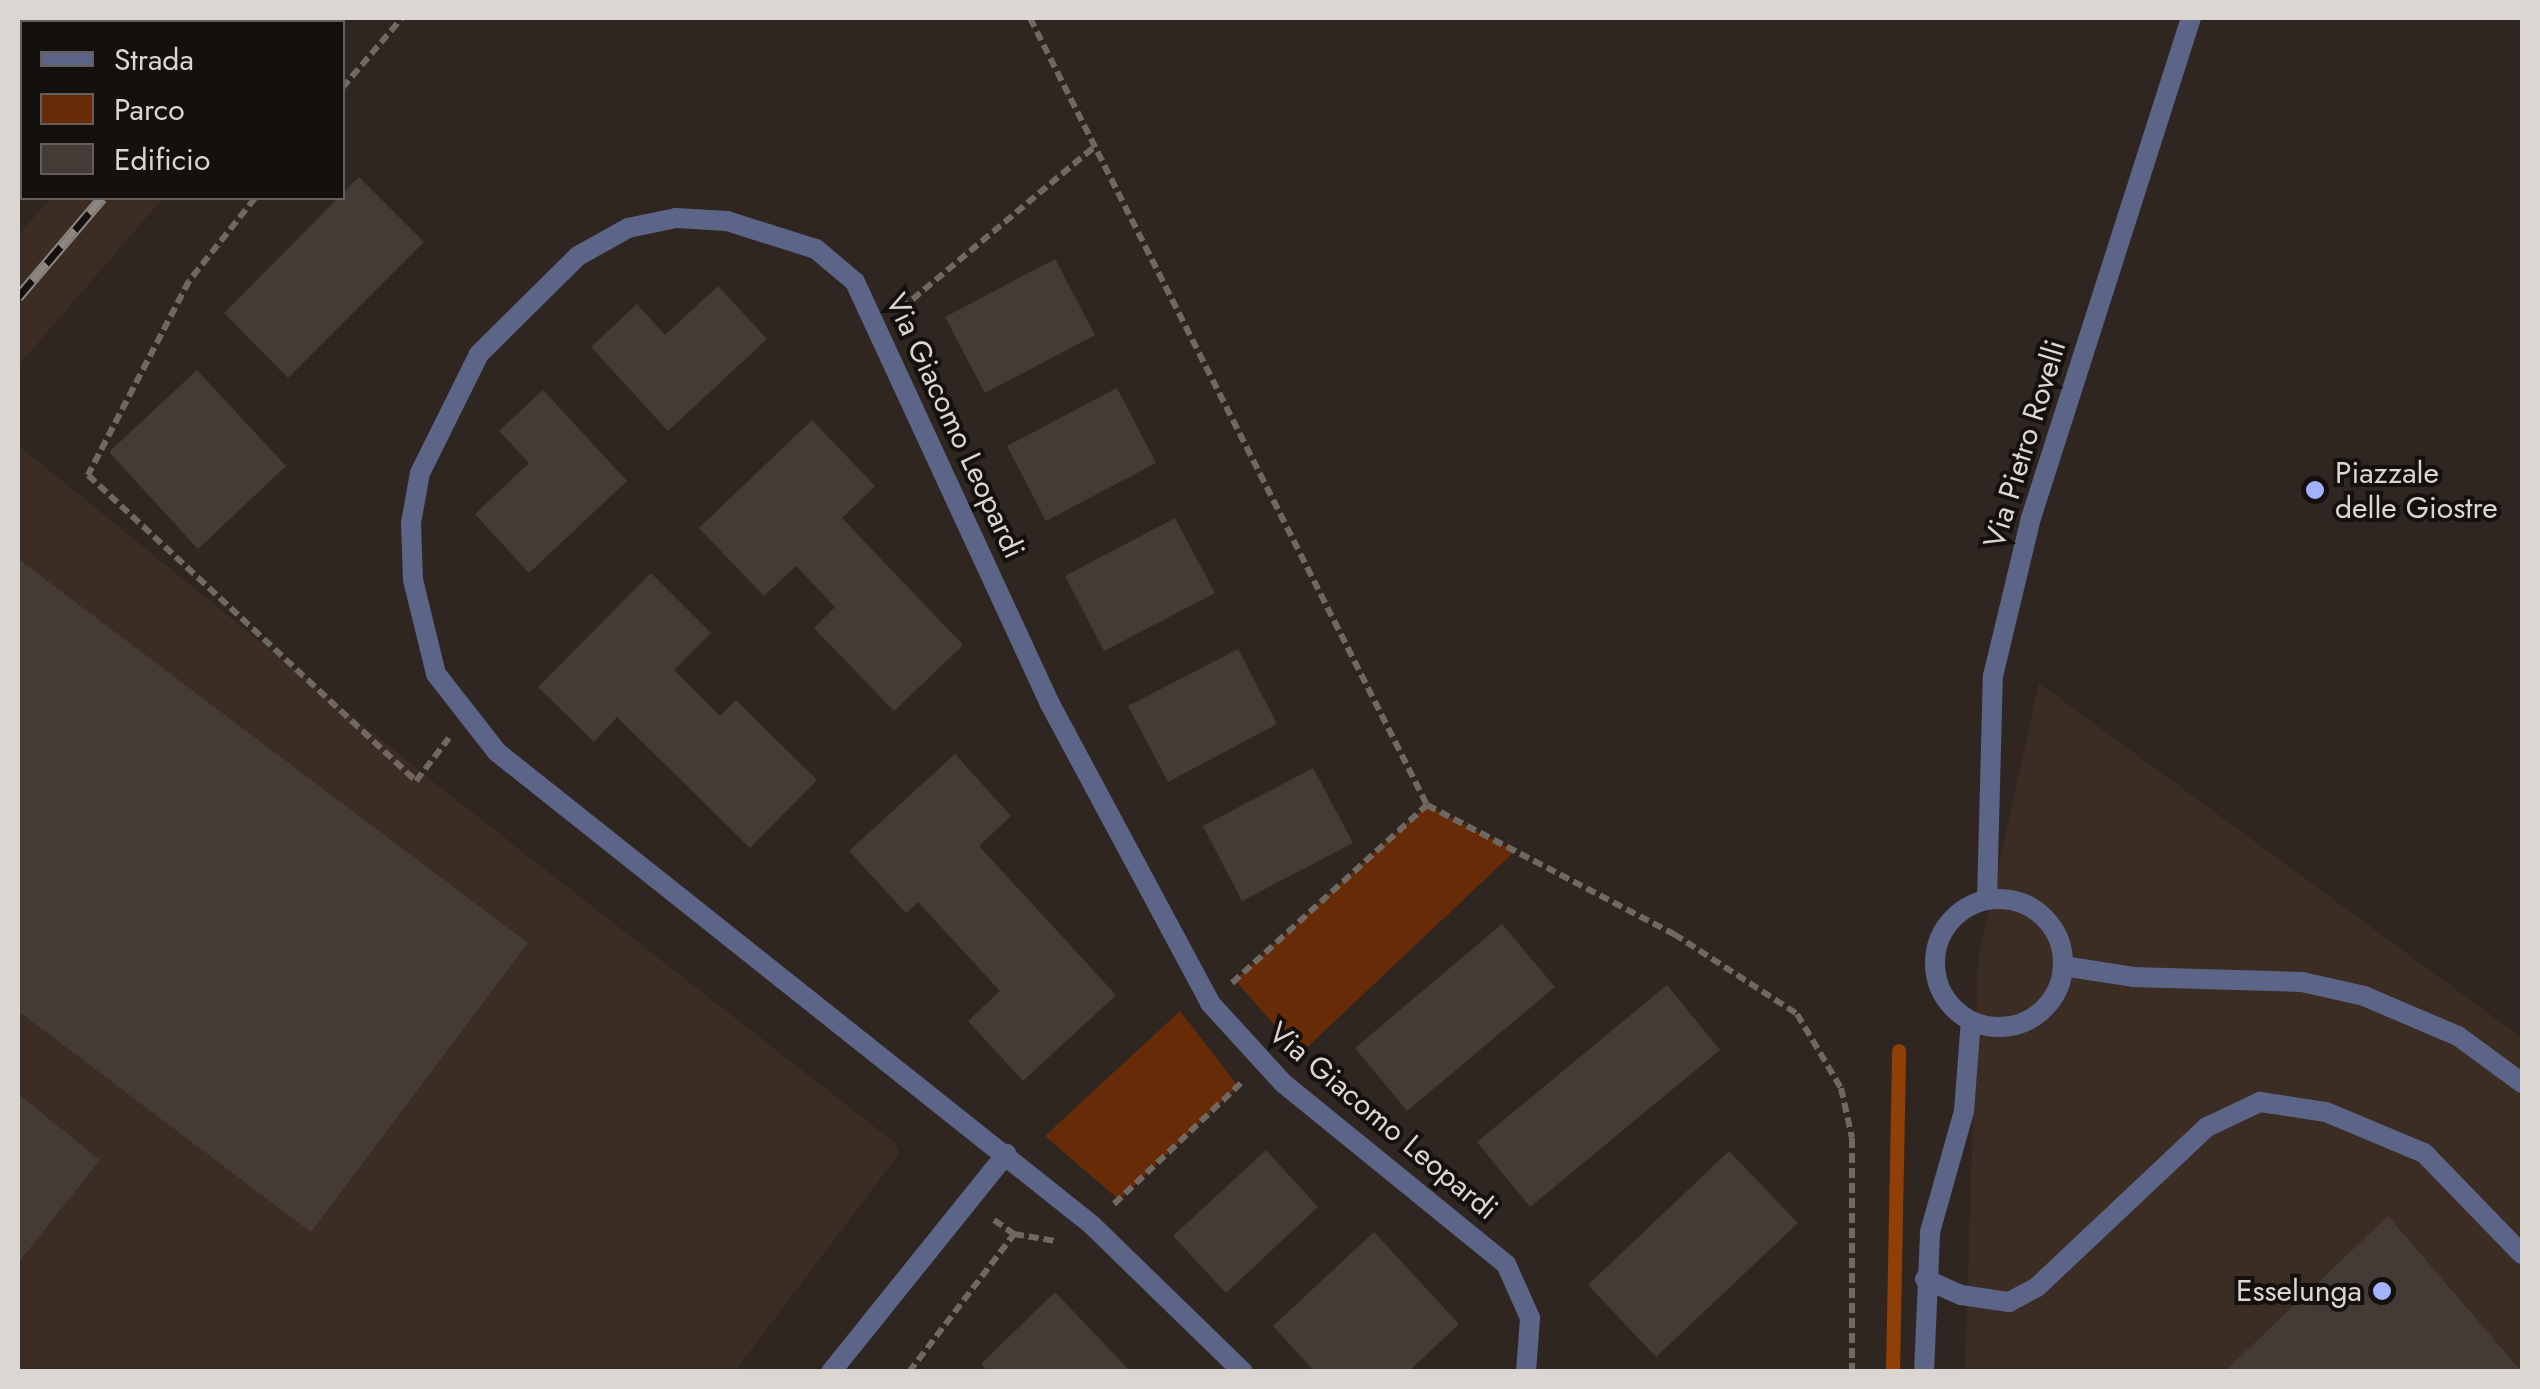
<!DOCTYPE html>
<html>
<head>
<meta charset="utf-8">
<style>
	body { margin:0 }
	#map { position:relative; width:2540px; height:1389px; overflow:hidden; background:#2f2621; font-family:Jost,sans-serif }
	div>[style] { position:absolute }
	.built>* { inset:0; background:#3b2c24 }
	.green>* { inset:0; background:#672c07 }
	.stream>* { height:14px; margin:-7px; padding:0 7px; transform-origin:7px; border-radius:7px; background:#903f07 }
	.building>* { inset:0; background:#453b36 }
	.path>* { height:6px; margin-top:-3px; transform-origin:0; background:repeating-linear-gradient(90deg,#706863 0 10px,transparent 0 15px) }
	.minor>* { height:20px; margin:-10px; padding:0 10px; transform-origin:10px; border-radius:10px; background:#5c6588 }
	.minor>.ring { margin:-10px; padding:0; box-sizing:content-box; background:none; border:20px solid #5c6588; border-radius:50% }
	.rail>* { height:11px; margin-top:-5.5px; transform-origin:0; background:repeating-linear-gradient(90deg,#14100e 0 22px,#8c8581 0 44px); box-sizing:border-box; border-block:2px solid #8c8581 }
	.dots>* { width:28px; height:28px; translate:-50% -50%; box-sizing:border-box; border:5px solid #14100e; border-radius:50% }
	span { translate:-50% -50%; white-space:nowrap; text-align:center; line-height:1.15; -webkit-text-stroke:8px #14100e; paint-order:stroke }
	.street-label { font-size:30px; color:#dcd6d3 }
	.poi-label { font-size:30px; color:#dcd6d3 }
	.left { translate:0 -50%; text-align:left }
	.right { translate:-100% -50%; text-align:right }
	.frame { position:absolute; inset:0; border:20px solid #dcd6d3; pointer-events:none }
	.legend { position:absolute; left:20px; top:20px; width:325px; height:180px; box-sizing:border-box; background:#14100e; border:2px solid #645f5d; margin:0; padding:12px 18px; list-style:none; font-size:30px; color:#dcd6d3 }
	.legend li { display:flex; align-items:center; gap:20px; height:50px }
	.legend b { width:50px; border:2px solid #645f5d }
</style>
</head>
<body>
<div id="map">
	<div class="built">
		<i style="clip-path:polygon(50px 198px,163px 198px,18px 366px,18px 236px)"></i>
		<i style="clip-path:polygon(18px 445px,437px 785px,895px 1143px,899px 1154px,735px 1371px,18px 1371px)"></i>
		<i style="clip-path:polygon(2039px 683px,2522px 1038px,2522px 1371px,1965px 1372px,1978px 959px)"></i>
	</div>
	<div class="green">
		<i style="clip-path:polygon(1427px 805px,1515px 851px,1300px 1054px,1235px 980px)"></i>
		<i style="clip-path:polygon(1180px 1011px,1238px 1086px,1119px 1200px,1045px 1136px)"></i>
	</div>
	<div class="stream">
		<i style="left:1893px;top:1372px;width:321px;rotate:-88.9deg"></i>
	</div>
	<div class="building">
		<i style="clip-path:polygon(359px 177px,424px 242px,288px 378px,224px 313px)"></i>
		<i style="clip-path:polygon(1055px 259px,1095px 335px,985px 393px,945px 317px)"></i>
		<i style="clip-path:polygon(718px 286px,767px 339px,668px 431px,591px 347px,637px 304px,665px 335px)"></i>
		<i style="clip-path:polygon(197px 370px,286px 466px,198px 549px,109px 452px)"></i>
		<i style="clip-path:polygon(1117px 388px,1156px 463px,1046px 521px,1007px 446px)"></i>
		<i style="clip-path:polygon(543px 390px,627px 481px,529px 573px,475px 514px,529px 463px,499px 431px)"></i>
		<i style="clip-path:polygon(812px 420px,875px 486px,842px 518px,963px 645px,894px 711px,814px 628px,835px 607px,796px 566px,764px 596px,699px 528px)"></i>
		<i style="clip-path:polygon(1175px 518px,1215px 593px,1104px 651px,1065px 576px)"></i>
		<i style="clip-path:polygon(18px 559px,528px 943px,311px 1232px,18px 1011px)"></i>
		<i style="clip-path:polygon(651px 573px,711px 633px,674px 670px,720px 716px,736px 700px,817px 780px,750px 848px,617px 717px,594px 742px,538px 687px)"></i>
		<i style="clip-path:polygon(1238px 649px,1277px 724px,1168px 782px,1128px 706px)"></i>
		<i style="clip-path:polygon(955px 754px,1011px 816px,979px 846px,1116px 995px,1023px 1081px,968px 1021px,1000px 991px,918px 902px,906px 913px,849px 851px)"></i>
		<i style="clip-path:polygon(1313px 768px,1353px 843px,1242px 901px,1203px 826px)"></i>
		<i style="clip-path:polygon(1502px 924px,1555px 987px,1407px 1111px,1355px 1048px)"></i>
		<i style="clip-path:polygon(1667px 985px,1720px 1050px,1530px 1207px,1477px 1142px)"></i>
		<i style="clip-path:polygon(18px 1094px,100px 1160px,18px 1263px)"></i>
		<i style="clip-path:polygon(1266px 1150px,1318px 1207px,1226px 1293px,1173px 1236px)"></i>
		<i style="clip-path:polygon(1729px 1151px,1798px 1223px,1656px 1357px,1588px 1285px)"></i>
		<i style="clip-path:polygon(2388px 1216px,2522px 1372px,2224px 1372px)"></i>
		<i style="clip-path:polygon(1374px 1232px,1459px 1324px,1408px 1372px,1315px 1372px,1273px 1326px)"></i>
		<i style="clip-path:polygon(1055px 1292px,1131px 1372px,988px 1372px,981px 1364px)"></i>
	</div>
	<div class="path">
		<i style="left:1030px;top:18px;width:881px;rotate:63.23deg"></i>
		<i style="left:1427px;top:805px;width:279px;rotate:27.6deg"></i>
		<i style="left:1674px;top:934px;width:147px;rotate:33deg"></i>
		<i style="left:1797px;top:1014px;width:86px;rotate:59.3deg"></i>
		<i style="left:1841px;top:1088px;width:51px;rotate:77.6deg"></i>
		<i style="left:1852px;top:1138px;width:234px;rotate:90deg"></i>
		<i style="left:342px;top:88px;width:92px;rotate:-49.4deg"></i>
		<i style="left:255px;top:198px;width:106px;rotate:128.5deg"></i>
		<i style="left:189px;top:281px;width:219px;rotate:117.5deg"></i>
		<i style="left:88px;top:475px;width:449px;rotate:43deg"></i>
		<i style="left:416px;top:781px;width:54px;rotate:-52.5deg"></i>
		<i style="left:901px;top:309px;width:253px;rotate:-40deg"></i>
		<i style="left:1232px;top:983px;width:264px;rotate:-42.4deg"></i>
		<i style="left:1114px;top:1204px;width:177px;rotate:-43.6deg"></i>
		<i style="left:994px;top:1220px;width:24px;rotate:35deg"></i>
		<i style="left:1014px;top:1234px;width:43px;rotate:9.5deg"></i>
		<i style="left:909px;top:1372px;width:173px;rotate:-52.7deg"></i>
	</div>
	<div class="minor">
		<i class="ring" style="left:1935px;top:899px;width:108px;height:108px"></i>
		<i style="left:1987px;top:900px;width:224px;rotate:-88.5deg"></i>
		<i style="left:1993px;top:676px;width:163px;rotate:-76.5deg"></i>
		<i style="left:2031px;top:518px;width:525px;rotate:-72.26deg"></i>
		<i style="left:2063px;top:966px;width:71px;rotate:8.9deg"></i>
		<i style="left:2133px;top:977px;width:169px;rotate:1.7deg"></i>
		<i style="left:2302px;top:982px;width:64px;rotate:12.7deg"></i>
		<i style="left:2364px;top:996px;width:102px;rotate:23.1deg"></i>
		<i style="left:2458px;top:1036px;width:79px;rotate:36.3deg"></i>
		<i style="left:1925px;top:1279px;width:39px;rotate:24deg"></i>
		<i style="left:1961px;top:1295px;width:49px;rotate:8.3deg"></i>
		<i style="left:2009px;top:1302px;width:32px;rotate:-28deg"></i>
		<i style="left:2037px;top:1287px;width:233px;rotate:-43.3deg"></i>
		<i style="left:2207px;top:1127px;width:59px;rotate:-25.3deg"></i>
		<i style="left:2260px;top:1102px;width:67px;rotate:8.6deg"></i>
		<i style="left:2326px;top:1112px;width:106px;rotate:22.7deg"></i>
		<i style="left:2424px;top:1153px;width:141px;rotate:45.9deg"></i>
		<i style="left:831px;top:1372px;width:280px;rotate:-51.2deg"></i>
		<i style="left:1243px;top:1372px;width:211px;rotate:-135.8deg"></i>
		<i style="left:1092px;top:1225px;width:760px;rotate:-141.52deg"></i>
		<i style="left:497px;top:752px;width:99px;rotate:-128deg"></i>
		<i style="left:436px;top:674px;width:97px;rotate:-103.7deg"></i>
		<i style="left:413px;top:580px;width:57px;rotate:-92deg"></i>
		<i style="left:411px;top:523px;width:51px;rotate:-79.8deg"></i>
		<i style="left:420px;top:473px;width:133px;rotate:-63.6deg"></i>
		<i style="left:479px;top:354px;width:139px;rotate:-44.7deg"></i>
		<i style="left:578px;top:256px;width:57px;rotate:-29.2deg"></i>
		<i style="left:628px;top:228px;width:49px;rotate:-11.8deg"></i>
		<i style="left:676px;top:218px;width:51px;rotate:3.4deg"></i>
		<i style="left:727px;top:221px;width:93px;rotate:17.5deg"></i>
		<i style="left:816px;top:249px;width:51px;rotate:40.2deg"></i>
		<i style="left:855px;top:282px;width:465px;rotate:65.2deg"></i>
		<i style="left:1050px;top:704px;width:339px;rotate:61.8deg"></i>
		<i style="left:1210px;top:1003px;width:108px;rotate:47.6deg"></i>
		<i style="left:1283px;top:1083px;width:287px;rotate:39.1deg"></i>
		<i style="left:1506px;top:1264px;width:59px;rotate:66deg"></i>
		<i style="left:1530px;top:1318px;width:54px;rotate:94.2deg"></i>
		<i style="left:1924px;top:1372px;width:140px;rotate:-87.5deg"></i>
		<i style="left:1930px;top:1232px;width:126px;rotate:-74.3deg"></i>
		<i style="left:1964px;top:1111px;width:90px;rotate:-85.6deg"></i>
	</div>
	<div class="rail">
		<i style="left:250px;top:22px;width:6px;rotate:-39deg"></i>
		<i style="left:18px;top:297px;width:130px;rotate:-49.7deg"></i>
	</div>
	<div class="dots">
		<i style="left:2315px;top:490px;background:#a2b2fd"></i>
		<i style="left:2382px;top:1291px;background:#a2b2fd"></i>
	</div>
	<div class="street-label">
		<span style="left:955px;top:426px;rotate:65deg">Via Giacomo Leopardi</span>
		<span style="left:2025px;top:444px;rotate:-73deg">Via Pietro Rovelli</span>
		<span style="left:1383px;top:1121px;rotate:40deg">Via Giacomo Leopardi</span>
	</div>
	<div class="poi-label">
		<span class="left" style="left:2335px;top:490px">Piazzale<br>delle Giostre</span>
		<span class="right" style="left:2362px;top:1291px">Esselunga</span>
	</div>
	<div class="frame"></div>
	<ul class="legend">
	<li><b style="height:12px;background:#5c6588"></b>Strada</li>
	<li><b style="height:28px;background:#672c07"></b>Parco</li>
	<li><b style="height:28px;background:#453b36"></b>Edificio</li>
	</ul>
</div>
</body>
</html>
